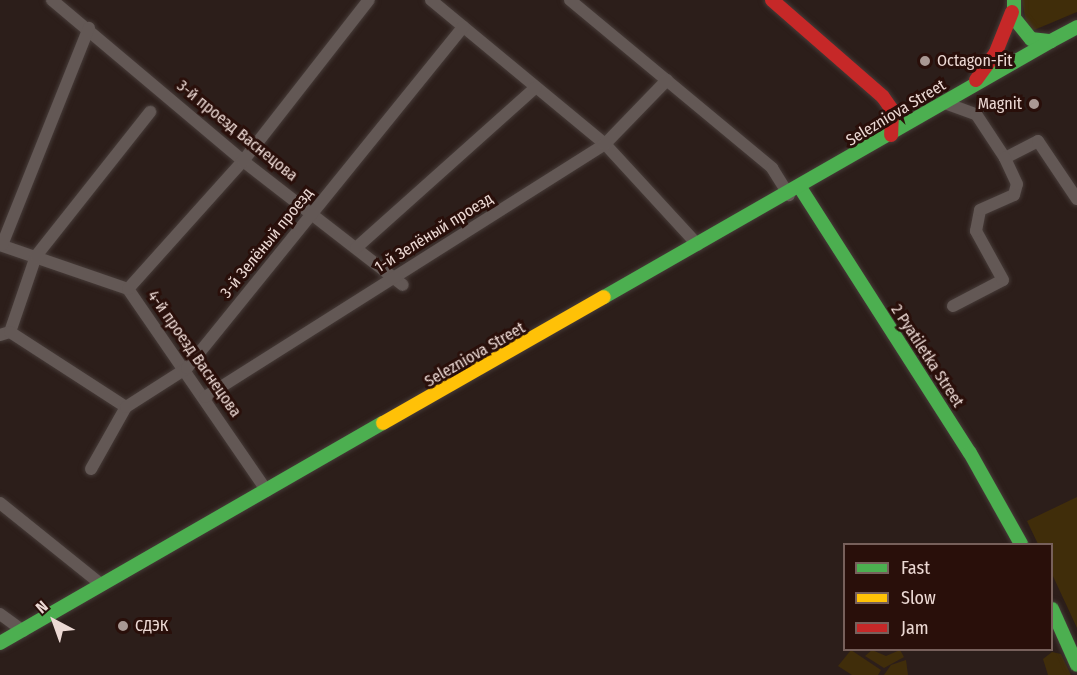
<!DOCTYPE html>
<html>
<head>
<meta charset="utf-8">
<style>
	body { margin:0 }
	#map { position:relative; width:1077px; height:675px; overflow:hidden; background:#2c1e1a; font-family:"Fira Sans Condensed",sans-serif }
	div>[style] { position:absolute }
	.green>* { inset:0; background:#402d0a }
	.roads { filter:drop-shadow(0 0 2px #463b38) drop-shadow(0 0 2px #463b38) }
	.street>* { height:12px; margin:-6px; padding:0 6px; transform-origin:6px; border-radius:6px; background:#635855 }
	.fast>* { height:14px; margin:-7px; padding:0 7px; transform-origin:7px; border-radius:7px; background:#4caf50 }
	.slow>* { height:14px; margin:-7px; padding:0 7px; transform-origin:7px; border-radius:7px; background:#ffc107 }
	.jam>* { height:14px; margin:-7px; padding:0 7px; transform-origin:7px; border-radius:7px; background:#c62828 }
	.dots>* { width:16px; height:16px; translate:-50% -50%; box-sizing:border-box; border:3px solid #290f0a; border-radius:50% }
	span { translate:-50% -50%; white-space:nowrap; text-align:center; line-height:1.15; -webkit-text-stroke:6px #290f0a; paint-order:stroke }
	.poi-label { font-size:16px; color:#ecd9d4 }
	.left { translate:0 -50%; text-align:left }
	.right { translate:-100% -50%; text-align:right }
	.street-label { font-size:16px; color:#ecd9d4 }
	.legend { position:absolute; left:843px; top:543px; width:210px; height:108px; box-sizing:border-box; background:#290f0a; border:2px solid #77605b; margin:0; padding:8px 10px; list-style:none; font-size:18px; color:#ecd9d4 }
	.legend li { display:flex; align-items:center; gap:12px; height:30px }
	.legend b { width:30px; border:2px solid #77605b }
	.north { position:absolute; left:24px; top:591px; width:60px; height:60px; -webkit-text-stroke:4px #290f0a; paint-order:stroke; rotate:319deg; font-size:16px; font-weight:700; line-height:24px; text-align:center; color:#ecd9d4 }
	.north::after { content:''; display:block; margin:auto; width:21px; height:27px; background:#ecd9d4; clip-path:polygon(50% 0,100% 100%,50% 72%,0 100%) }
</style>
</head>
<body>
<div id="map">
	<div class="green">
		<i style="clip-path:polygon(1022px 0,1077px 0,1077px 12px,1034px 30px,1027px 28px)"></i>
		<i style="clip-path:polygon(1077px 497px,1077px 628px,1052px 574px,1052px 544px,1038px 544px,1027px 521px)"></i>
		<i style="clip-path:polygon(851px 650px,881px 670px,878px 675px,852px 675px,838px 666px)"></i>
		<i style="clip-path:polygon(872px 650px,886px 656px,900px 650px,904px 657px,884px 668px,865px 656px)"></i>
		<i style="clip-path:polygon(1052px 652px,1061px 654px,1071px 675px,1048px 675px,1043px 659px)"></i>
		<i style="clip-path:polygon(906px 660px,908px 675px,884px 675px,891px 665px)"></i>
	</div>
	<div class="roads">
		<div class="street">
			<i style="left:52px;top:0;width:250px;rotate:40.1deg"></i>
			<i style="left:243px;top:161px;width:202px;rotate:37.8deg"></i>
			<i style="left:431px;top:0;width:226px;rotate:39.6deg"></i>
			<i style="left:605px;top:144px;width:137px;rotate:47.4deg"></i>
			<i style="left:570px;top:0;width:263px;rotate:39.7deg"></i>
			<i style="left:772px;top:168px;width:32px;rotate:58deg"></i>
			<i style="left:945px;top:103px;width:33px;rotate:20deg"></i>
			<i style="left:976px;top:114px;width:53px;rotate:56.6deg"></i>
			<i style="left:1005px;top:158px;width:37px;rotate:-27deg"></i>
			<i style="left:1038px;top:141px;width:70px;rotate:56.1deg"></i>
			<i style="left:0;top:245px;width:135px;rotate:19deg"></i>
			<i style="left:128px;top:289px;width:245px;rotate:55.5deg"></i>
			<i style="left:2px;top:245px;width:234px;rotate:-68.2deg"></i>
			<i style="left:356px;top:248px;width:241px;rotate:-41.8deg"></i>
			<i style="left:128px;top:289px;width:172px;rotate:-48.1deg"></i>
			<i style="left:243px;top:161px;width:204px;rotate:-52deg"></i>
			<i style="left:953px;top:306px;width:56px;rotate:-27.5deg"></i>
			<i style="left:1003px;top:280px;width:56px;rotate:-118.9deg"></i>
			<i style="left:976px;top:231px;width:21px;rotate:-79deg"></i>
			<i style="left:980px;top:210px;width:37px;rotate:-24deg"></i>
			<i style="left:1014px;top:195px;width:11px;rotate:-75deg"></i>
			<i style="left:1017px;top:184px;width:29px;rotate:-115deg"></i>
			<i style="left:10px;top:332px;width:80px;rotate:-71.1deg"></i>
			<i style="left:36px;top:256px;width:184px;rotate:-51.6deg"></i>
			<i style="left:0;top:335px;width:10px;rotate:-17deg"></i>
			<i style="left:10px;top:332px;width:138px;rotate:32.9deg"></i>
			<i style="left:205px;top:397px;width:473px;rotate:-32.3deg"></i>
			<i style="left:605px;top:144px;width:89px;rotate:-45.9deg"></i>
			<i style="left:91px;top:469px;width:71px;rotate:-60.6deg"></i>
			<i style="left:126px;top:407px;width:72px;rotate:-32.6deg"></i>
			<i style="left:187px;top:368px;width:439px;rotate:-51deg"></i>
			<i style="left:0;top:503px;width:131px;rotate:38.8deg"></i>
			<i style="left:0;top:614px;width:29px;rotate:36deg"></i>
		</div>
		<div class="fast">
			<i style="left:1014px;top:0;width:18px;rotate:90deg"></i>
			<i style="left:1014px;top:18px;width:27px;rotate:51deg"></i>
			<i style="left:1031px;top:39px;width:20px;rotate:6deg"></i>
			<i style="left:1051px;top:41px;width:30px;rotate:-28deg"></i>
			<i style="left:801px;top:189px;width:313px;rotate:57.4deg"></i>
			<i style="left:970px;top:453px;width:104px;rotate:60.7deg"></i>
			<i style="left:604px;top:297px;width:515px;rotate:-29.8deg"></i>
			<i style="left:1052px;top:609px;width:61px;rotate:65.9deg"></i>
			<i style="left:0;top:643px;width:442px;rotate:-29.9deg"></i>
		</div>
		<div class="slow">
			<i style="left:383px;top:423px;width:254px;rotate:-29.7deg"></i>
		</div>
		<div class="jam">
			<i style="left:772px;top:0;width:147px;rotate:41.1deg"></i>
			<i style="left:883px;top:97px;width:16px;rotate:55deg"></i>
			<i style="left:892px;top:110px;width:25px;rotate:92deg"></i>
			<i style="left:976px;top:80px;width:34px;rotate:-54deg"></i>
			<i style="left:996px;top:52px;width:43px;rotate:-68.2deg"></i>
		</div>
	</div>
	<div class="dots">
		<i style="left:925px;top:61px;background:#a99893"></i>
		<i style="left:1034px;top:104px;background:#a99893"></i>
		<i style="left:123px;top:626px;background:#a99893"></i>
	</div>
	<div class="poi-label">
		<span class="left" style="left:937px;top:61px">Octagon-Fit</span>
		<span class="right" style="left:1022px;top:104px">Magnit</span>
		<span class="left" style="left:135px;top:626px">СДЭК</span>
	</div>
	<div class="street-label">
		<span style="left:896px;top:113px;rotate:-31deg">Selezniova Street</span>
		<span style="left:237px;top:131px;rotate:39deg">3-й проезд Васнецова</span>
		<span style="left:434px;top:233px;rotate:-32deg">1-й Зелёный проезд</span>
		<span style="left:267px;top:243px;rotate:-51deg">3-й Зелёный проезд</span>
		<span style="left:194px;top:354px;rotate:55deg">4-й проезд Васнецова</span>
		<span style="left:475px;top:355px;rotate:-30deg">Selezniova Street</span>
		<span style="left:927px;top:356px;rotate:57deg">2 Pyatiletka Street</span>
	</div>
	<ul class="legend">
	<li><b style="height:8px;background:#4caf50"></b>Fast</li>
	<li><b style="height:8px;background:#ffc107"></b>Slow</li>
	<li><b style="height:8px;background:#c62828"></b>Jam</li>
	</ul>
	<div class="north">N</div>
</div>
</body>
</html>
